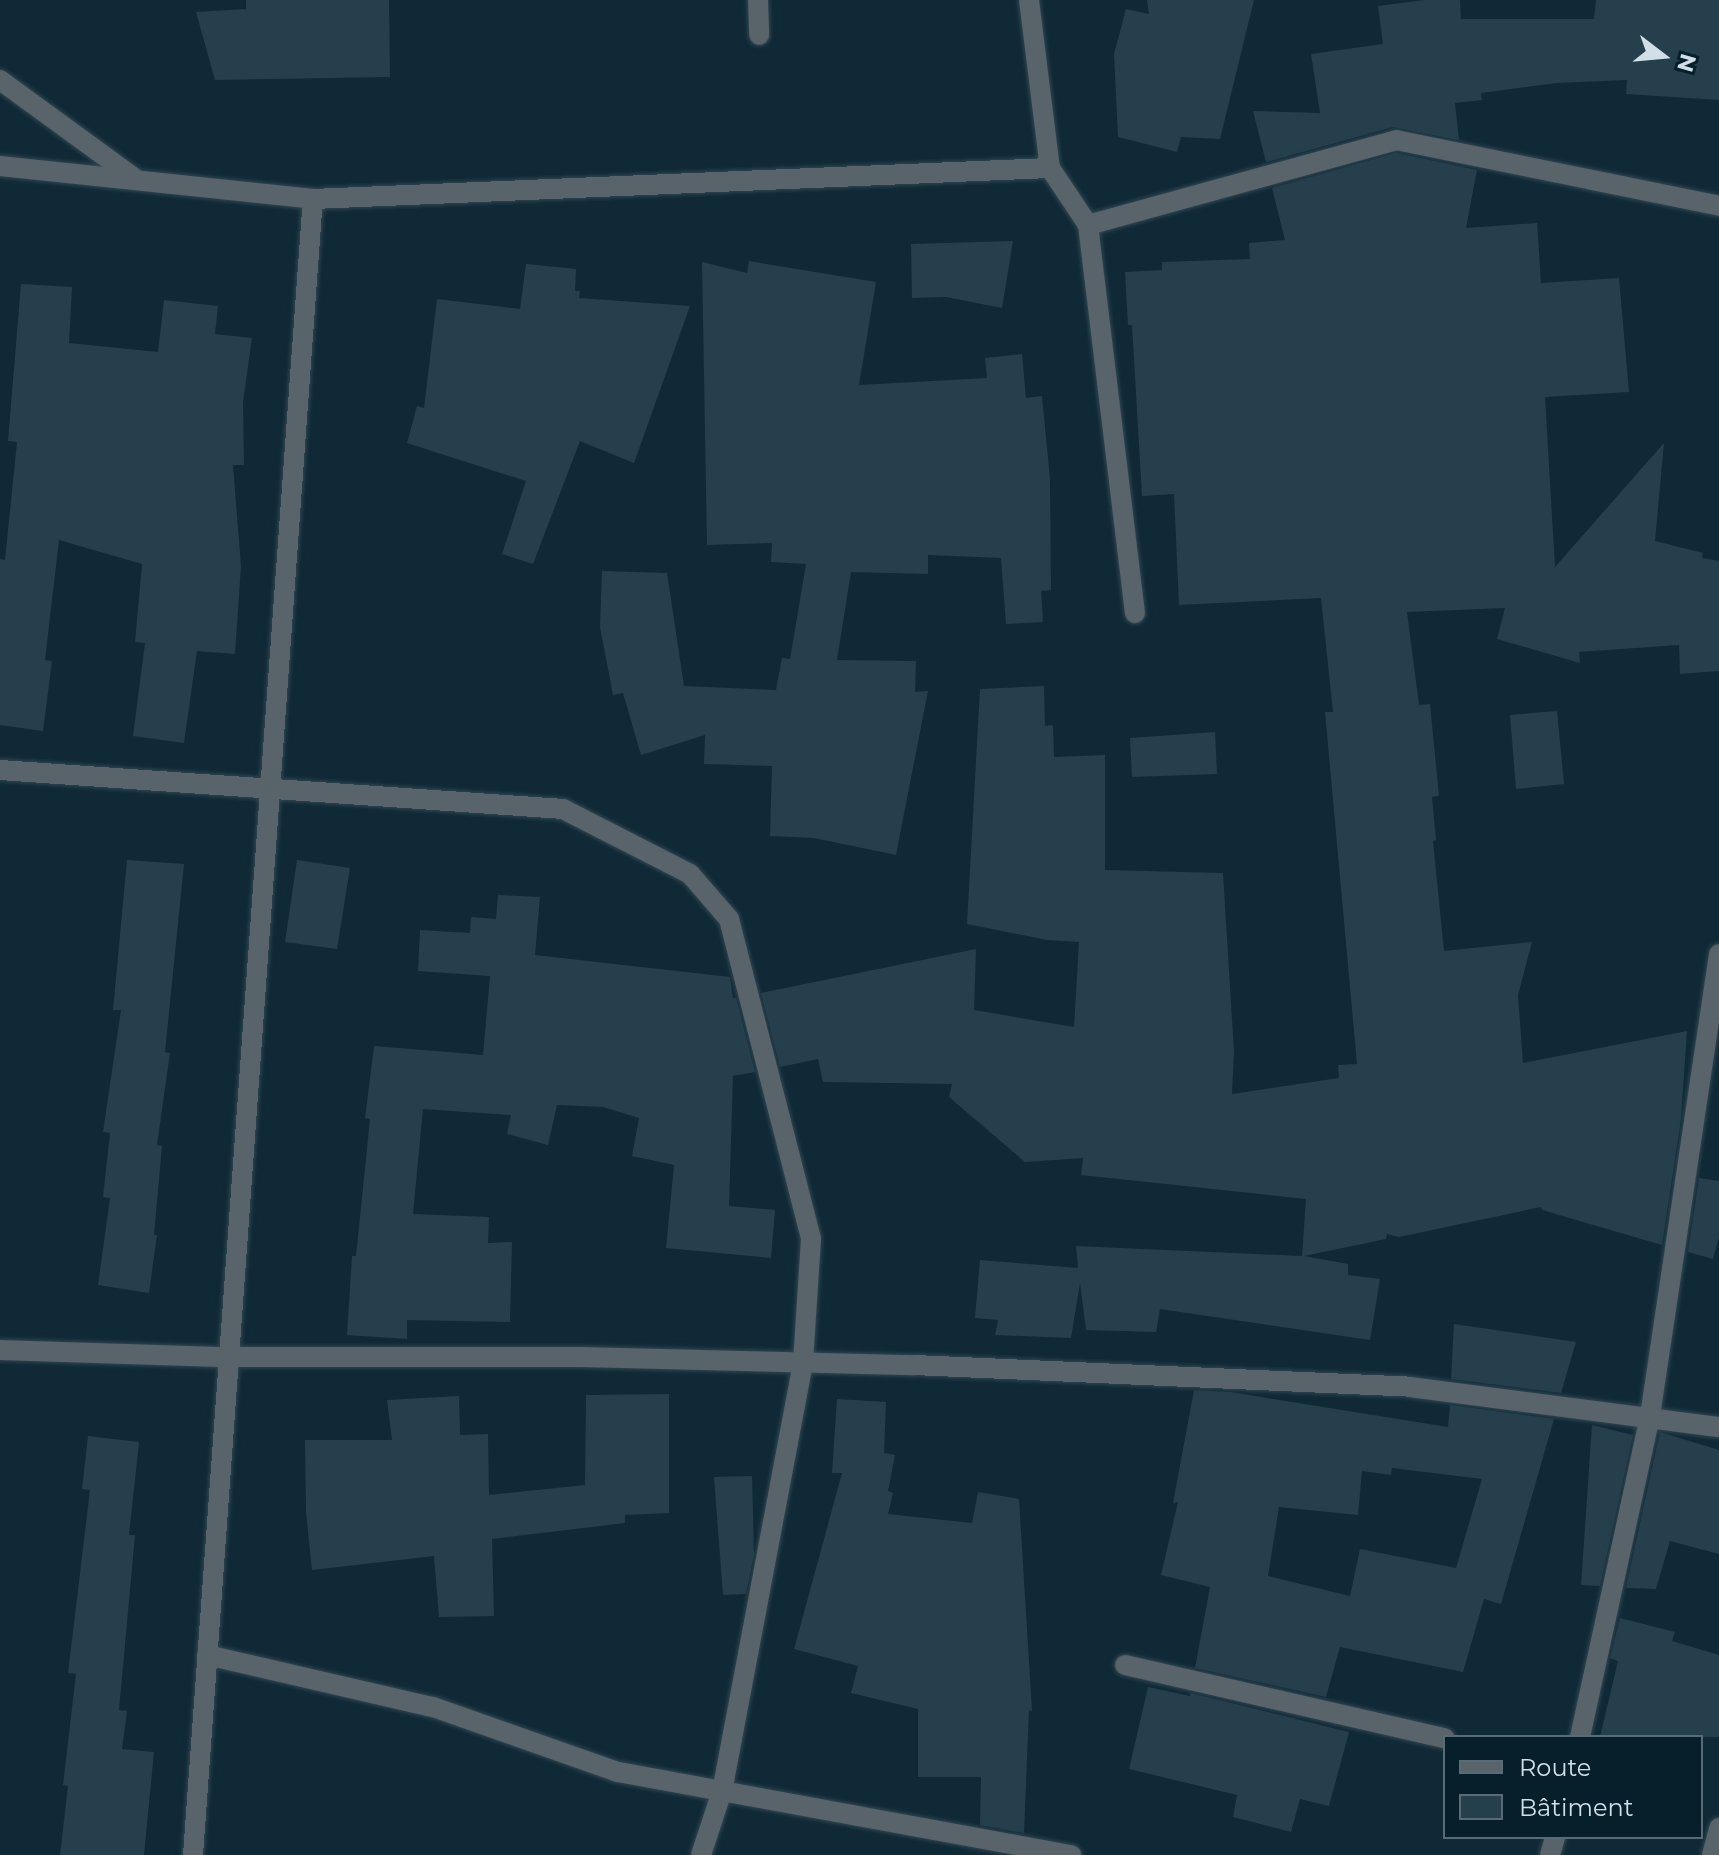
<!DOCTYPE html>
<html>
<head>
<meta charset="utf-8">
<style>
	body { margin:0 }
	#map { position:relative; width:1719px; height:1855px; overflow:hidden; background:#102936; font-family:Montserrat,sans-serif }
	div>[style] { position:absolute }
	.building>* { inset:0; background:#263f4d }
	.roads { filter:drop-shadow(0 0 2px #2f4652) drop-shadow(0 0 2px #2f4652) }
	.minor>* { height:20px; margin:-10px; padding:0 10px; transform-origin:10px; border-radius:10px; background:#58636a }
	span { translate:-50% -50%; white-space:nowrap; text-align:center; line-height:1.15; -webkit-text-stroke:6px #061f2b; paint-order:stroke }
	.legend { position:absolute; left:1443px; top:1735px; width:260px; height:104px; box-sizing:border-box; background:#061f2b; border:2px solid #576c77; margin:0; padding:10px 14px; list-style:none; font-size:24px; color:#d1dfe8 }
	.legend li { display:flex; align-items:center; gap:16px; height:40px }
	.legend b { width:40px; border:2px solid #576c77 }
	.north { position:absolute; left:1623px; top:16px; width:80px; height:80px; -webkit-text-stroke:6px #061f2b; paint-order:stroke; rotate:106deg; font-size:22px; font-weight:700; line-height:32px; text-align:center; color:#d1dfe8 }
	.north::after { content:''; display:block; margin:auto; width:28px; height:36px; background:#d1dfe8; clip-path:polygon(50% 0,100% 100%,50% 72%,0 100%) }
</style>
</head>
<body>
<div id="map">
	<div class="building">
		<i style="clip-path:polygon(246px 0,389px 0,390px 77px,215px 80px,196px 12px,246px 9px)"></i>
		<i style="clip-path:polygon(1147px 0,1254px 0,1220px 139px,1181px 137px,1177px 152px,1118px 137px,1114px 54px,1126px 9px,1149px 14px)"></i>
		<i style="clip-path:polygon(1425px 0,1460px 0,1461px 19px,1594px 19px,1596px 0,1719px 0,1719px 100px,1626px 94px,1627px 80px,1557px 83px,1481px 93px,1482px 100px,1455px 103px,1459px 140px,1393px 127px,1266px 162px,1253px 111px,1320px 113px,1311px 54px,1383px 44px,1378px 6px)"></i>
		<i style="clip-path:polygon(1396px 153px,1477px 170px,1466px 228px,1537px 223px,1541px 283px,1619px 278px,1629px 392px,1545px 397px,1555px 567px,1664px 443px,1655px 541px,1703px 553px,1702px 558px,1719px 561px,1719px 671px,1680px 674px,1679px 645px,1579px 652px,1580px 663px,1497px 639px,1505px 608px,1407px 612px,1419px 705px,1430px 704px,1439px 796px,1432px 797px,1436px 840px,1433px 841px,1444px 951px,1532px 942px,1518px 995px,1523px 1063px,1687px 1031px,1681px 1119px,1662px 1245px,1542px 1210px,1541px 1207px,1399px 1237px,1387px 1234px,1386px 1239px,1304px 1256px,1348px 1264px,1348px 1275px,1380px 1279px,1370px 1340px,1160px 1309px,1156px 1332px,1086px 1330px,1080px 1283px,1071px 1338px,995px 1335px,998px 1320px,975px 1318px,980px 1260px,1078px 1268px,1076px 1246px,1302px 1256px,1306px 1199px,1081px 1175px,1083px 1158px,1025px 1162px,949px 1097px,952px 1084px,823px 1082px,818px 1059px,780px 1067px,761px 993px,976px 949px,974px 1010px,1074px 1027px,1079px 942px,1047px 940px,967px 924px,980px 689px,1044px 686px,1045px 726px,1053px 725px,1054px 757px,1105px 755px,1105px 870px,1223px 873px,1234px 1052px,1232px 1094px,1339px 1078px,1338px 1065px,1357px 1064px,1325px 712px,1333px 712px,1321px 598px,1179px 605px,1174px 494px,1142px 496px,1132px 325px,1128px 325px,1125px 272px,1162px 270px,1162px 262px,1250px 259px,1249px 243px,1285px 240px,1272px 188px)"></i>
		<i style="clip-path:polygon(1013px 241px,1002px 308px,946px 297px,912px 298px,911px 244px)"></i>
		<i style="clip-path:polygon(749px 261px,876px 282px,859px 385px,987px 378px,985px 358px,1022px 354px,1026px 398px,1042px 396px,1050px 479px,1051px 590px,1041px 591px,1043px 622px,1006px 624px,1001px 558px,928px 555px,928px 574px,851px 572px,837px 660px,916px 661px,915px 692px,928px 691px,896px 855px,814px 838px,770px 836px,772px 766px,704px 764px,705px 735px,641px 755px,623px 693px,613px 695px,600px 627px,602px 571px,667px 573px,684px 686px,776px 690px,782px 658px,790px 659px,806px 564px,771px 562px,772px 543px,707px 545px,702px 262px,747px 273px)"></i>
		<i style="clip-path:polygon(526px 264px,576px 269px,575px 291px,580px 291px,579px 298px,690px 306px,634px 463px,580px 441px,533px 564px,502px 554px,526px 481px,407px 443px,417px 406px,424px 408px,437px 299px,520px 309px)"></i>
		<i style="clip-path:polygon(21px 284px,72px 287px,69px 343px,158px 352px,164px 300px,218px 306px,215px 334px,252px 338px,243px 402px,244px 465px,233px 465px,241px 566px,235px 654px,197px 651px,184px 743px,133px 736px,145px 643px,135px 642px,142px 564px,59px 540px,45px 660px,52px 661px,43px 731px,0 725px,0 559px,5px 560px,17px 442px,8px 441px)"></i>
		<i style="clip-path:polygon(1557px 711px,1564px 784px,1516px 789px,1510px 715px)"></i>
		<i style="clip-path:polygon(1215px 732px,1217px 774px,1132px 777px,1130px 738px)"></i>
		<i style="clip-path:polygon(127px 860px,184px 864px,165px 1052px,170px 1053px,157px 1145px,162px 1146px,154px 1235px,157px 1235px,149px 1293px,98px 1285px,110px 1198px,103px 1197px,110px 1133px,103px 1132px,121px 1010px,113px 1010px)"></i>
		<i style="clip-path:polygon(297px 860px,350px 868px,337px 949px,285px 942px)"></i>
		<i style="clip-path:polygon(498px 895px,540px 897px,535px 955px,730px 977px,733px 998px,736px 998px,755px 1072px,733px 1076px,729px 1206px,775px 1210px,771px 1258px,666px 1248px,674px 1165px,632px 1156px,639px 1118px,603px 1107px,557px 1105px,548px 1145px,507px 1134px,511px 1115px,423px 1109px,413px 1214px,489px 1217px,488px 1243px,512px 1242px,510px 1322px,407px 1320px,407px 1339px,347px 1335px,352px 1256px,356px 1256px,370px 1119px,365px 1118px,374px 1046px,483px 1055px,490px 976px,418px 971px,420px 930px,470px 933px,471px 917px,496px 919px)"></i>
		<i style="clip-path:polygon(1699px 1178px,1719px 1181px,1719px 1237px,1713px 1259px,1688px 1252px)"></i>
		<i style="clip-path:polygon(1454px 1324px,1576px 1342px,1561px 1393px,1451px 1379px)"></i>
		<i style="clip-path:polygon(evenodd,1194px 1390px,1230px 1392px,1448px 1427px,1450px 1405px,1554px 1419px,1501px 1604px,1484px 1599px,1463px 1672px,1340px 1647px,1326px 1697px,1195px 1668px,1210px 1587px,1161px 1575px,1178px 1502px,1173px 1503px,1194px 1390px,1392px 1468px,1482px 1479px,1456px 1568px,1360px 1549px,1350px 1596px,1268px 1576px,1279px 1507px,1358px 1515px,1362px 1471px,1391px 1475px,1392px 1468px)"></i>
		<i style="clip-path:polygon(669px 1394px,669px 1513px,625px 1515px,625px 1523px,492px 1539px,494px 1616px,439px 1617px,434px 1556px,312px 1570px,306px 1512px,305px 1440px,392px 1440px,387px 1400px,459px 1396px,460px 1435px,488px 1434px,489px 1495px,585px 1485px,586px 1395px)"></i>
		<i style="clip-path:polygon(837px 1399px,886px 1402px,884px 1453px,895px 1455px,888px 1491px,893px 1493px,888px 1514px,972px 1523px,978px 1492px,1019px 1499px,1032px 1711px,1029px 1710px,1024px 1833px,980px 1825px,981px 1777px,918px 1777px,918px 1709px,851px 1693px,858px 1666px,794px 1649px,842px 1473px,832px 1473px)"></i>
		<i style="clip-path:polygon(1592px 1425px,1633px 1435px,1600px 1586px,1581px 1585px)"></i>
		<i style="clip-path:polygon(1660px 1432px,1719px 1450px,1719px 1554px,1670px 1541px,1656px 1589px,1626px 1588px)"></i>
		<i style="clip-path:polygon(88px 1436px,139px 1442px,129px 1535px,135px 1535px,119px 1710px,127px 1711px,122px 1749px,154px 1752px,144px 1855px,60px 1855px,68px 1786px,63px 1785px,76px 1674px,68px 1673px,90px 1490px,82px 1489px)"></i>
		<i style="clip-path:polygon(752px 1476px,754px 1554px,746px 1594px,723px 1595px,714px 1477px)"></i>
		<i style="clip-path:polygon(1620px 1618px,1675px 1632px,1672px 1641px,1719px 1655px,1719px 1737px,1600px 1737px,1618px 1661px,1610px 1658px)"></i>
		<i style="clip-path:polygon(1148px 1687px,1190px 1696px,1190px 1693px,1349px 1732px,1329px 1806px,1300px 1799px,1291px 1832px,1233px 1817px,1237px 1795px,1129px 1769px)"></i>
	</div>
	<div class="roads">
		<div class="minor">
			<i style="left:758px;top:0;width:35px;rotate:88deg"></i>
			<i style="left:1029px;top:0;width:169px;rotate:82.9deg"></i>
			<i style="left:1050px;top:168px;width:69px;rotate:56.3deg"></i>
			<i style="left:1088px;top:225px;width:391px;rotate:83.1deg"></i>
			<i style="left:0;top:80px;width:168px;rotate:36.1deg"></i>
			<i style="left:0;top:166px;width:315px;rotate:6deg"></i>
			<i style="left:313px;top:199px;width:738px;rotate:-2.41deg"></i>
			<i style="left:1088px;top:225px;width:320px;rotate:-15.4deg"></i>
			<i style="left:1396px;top:140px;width:330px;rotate:11.5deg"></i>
			<i style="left:0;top:770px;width:564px;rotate:3.96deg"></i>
			<i style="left:563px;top:809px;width:143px;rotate:27.1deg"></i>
			<i style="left:690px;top:874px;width:60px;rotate:49.1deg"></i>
			<i style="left:729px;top:919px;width:330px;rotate:75.6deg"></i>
			<i style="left:811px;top:1239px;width:124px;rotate:93.7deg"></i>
			<i style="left:803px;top:1363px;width:436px;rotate:100.7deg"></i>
			<i style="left:722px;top:1791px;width:67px;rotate:108.2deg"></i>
			<i style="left:0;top:1350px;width:228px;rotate:1.8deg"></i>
			<i style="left:228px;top:1357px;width:353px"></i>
			<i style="left:581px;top:1357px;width:333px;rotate:1.4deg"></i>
			<i style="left:914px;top:1365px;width:496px;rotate:2.5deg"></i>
			<i style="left:1410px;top:1387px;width:312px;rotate:7.4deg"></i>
			<i style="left:207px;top:1655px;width:232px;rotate:13deg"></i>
			<i style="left:433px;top:1707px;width:196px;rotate:19.4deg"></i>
			<i style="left:618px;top:1772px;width:461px;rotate:10.4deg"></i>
			<i style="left:1125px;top:1665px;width:328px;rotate:12.9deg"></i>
			<i style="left:1580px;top:1737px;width:329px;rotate:-77.7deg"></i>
			<i style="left:1650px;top:1416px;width:467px;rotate:-81.5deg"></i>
			<i style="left:193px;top:1855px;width:1660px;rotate:-85.86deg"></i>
			<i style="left:1550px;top:1855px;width:19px;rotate:-74deg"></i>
			<i style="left:1712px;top:1855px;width:28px;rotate:-75deg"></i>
		</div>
	</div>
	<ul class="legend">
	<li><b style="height:10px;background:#58636a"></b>Route</li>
	<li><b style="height:22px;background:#263f4d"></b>Bâtiment</li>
	</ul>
	<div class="north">N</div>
</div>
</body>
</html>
